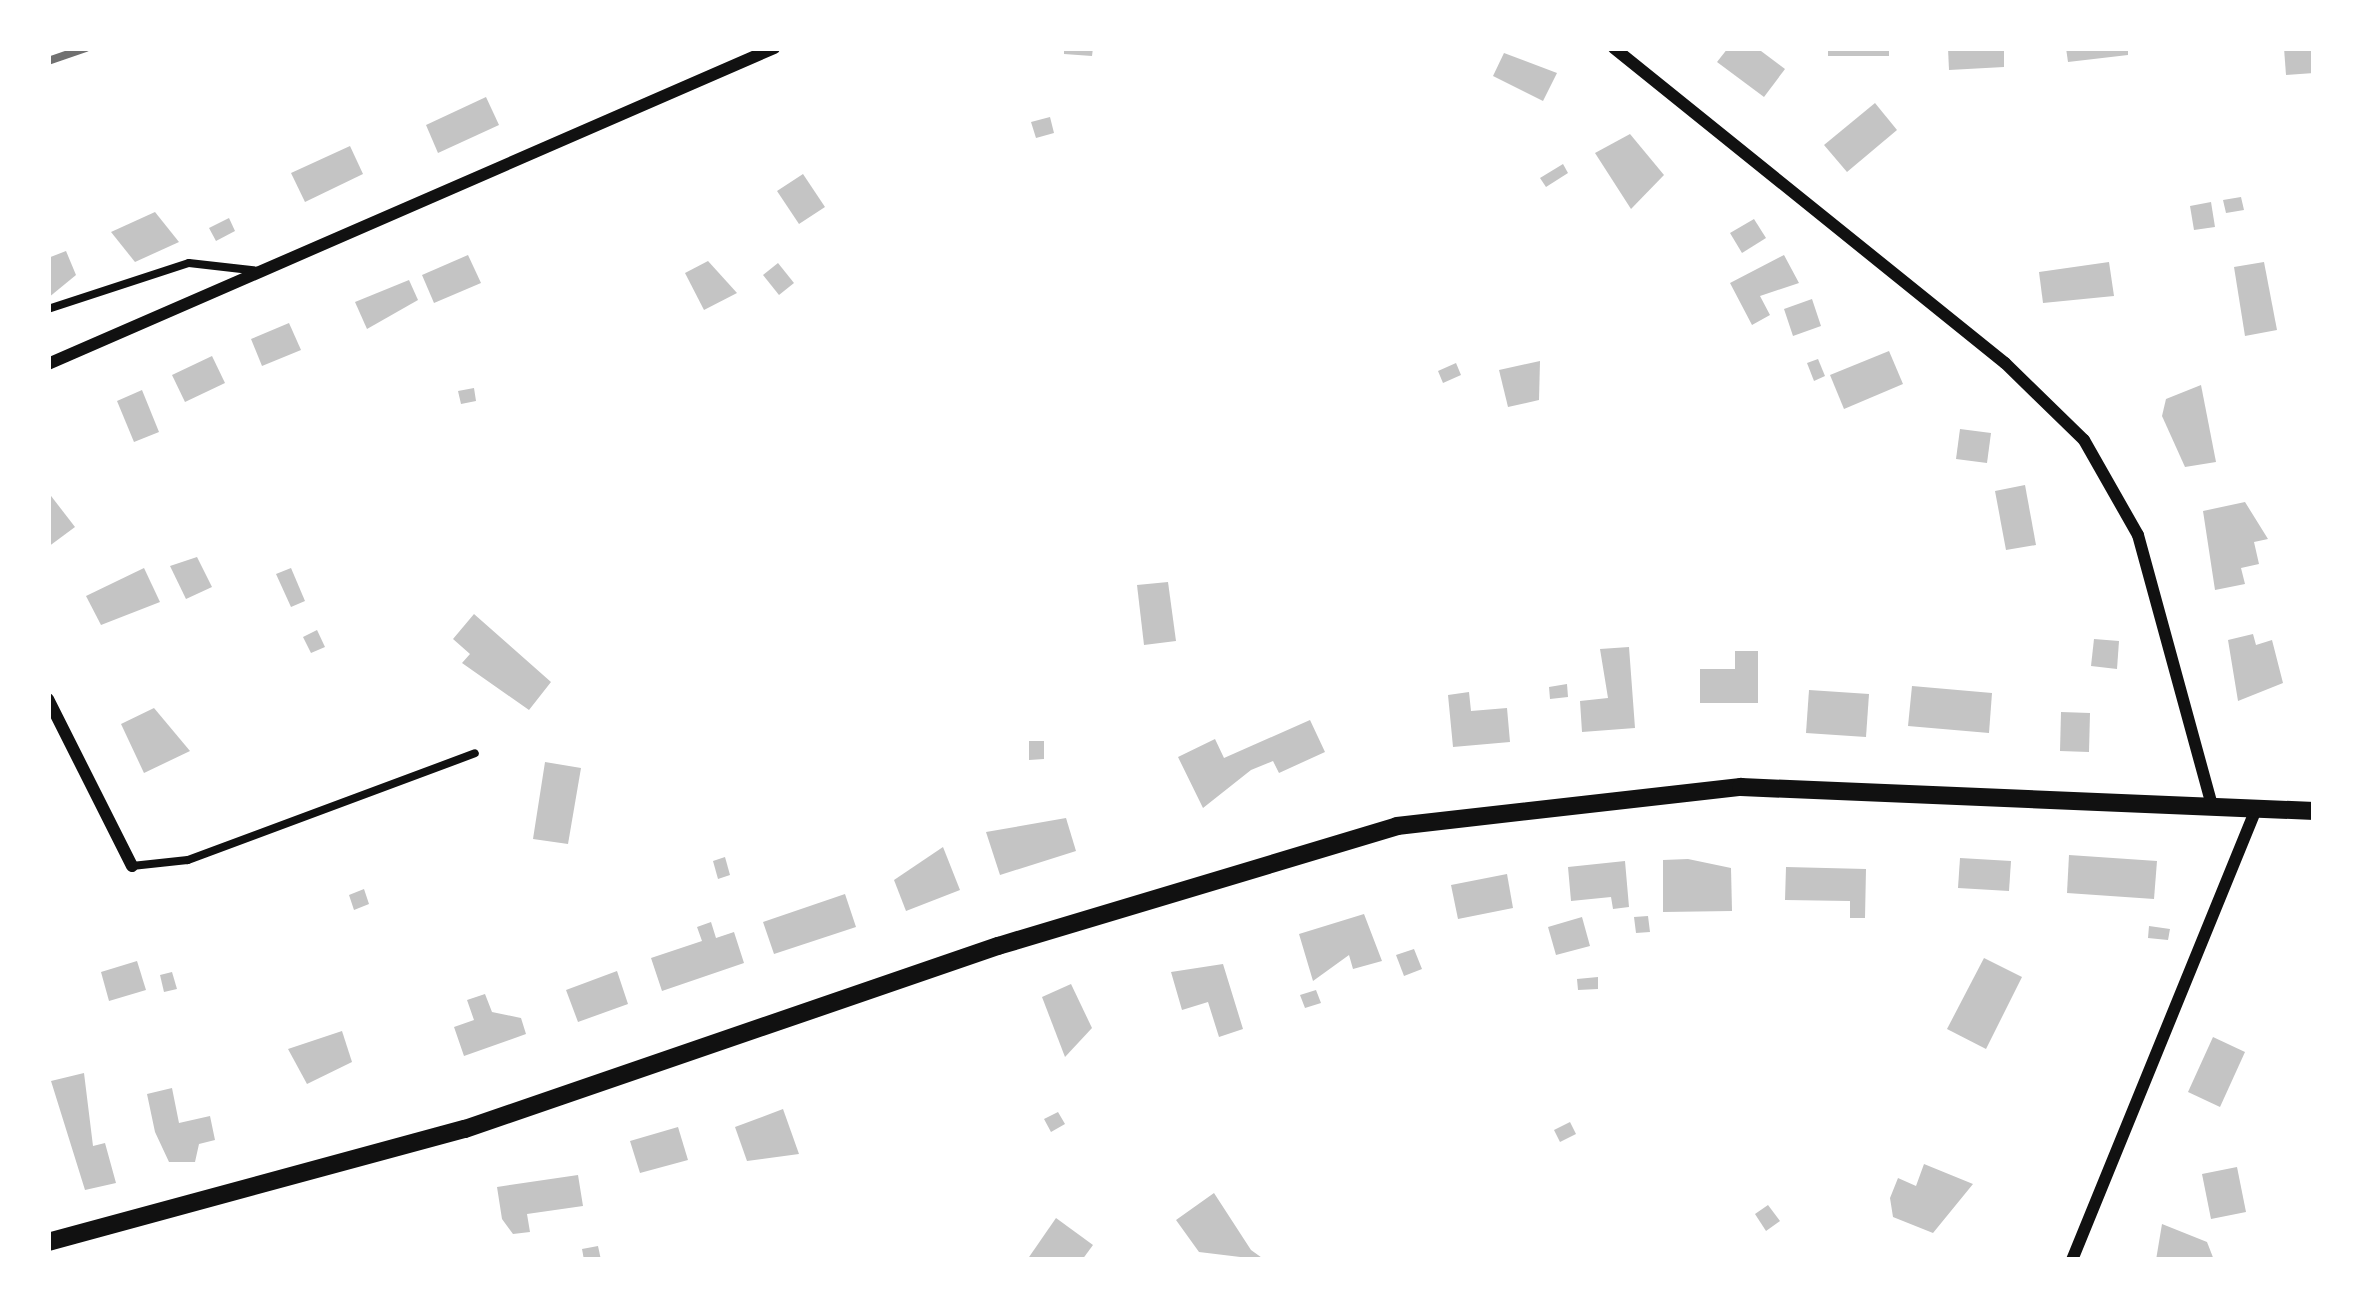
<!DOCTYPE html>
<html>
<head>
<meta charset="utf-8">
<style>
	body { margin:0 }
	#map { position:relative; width:2362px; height:1308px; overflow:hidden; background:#fff; font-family:"DejaVu Sans",sans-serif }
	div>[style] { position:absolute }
	.building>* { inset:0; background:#c4c4c4 }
	.service>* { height:8px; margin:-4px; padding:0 4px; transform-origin:4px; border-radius:4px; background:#111 }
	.minor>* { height:12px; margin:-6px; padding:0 6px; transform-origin:6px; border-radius:6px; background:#111 }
	.tertiary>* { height:18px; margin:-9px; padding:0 9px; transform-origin:9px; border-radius:9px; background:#111 }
	.rail>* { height:8px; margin:-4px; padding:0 4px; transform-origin:4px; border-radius:4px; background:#707070 }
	span { translate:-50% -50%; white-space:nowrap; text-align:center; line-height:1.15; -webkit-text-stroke:9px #fff; paint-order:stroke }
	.frame { position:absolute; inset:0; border:51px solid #fff; pointer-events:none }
</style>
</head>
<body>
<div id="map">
	<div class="building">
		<i style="clip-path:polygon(1064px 48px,1093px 48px,1092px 56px,1064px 54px)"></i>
		<i style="clip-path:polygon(1728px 48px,1757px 48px,1785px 69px,1764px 97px,1717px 62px)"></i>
		<i style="clip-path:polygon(1828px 48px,1889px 48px,1889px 56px,1828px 56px)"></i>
		<i style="clip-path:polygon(1948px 48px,2004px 48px,2004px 67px,1949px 70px)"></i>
		<i style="clip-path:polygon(2066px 48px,2128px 48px,2128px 55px,2068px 62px)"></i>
		<i style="clip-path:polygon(2284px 48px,2314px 48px,2314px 73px,2286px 75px)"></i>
		<i style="clip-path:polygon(1504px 53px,1557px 73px,1543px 101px,1493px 76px)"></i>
		<i style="clip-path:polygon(486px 97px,499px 125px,438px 153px,426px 125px)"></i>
		<i style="clip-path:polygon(1875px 103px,1897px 130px,1847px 172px,1824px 145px)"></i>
		<i style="clip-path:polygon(1050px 117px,1054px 133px,1036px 138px,1031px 122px)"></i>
		<i style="clip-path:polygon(1630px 134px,1664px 175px,1631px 209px,1595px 153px)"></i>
		<i style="clip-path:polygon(350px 146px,363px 174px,305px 202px,291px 173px)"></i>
		<i style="clip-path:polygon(1563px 164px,1568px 173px,1546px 187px,1540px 178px)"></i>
		<i style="clip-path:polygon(803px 174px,825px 207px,799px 224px,777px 191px)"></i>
		<i style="clip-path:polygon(2241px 197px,2244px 210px,2226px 213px,2223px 200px)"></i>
		<i style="clip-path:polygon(2211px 202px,2215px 227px,2194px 230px,2190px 206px)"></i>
		<i style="clip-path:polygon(155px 212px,179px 242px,135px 262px,111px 232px)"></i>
		<i style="clip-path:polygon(229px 218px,235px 231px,216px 241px,209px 228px)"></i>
		<i style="clip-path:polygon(1754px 219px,1766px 238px,1742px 253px,1730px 233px)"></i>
		<i style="clip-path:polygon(66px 251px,76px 275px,48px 298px,48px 258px)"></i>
		<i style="clip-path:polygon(468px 255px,481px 283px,434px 303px,422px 275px)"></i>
		<i style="clip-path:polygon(1784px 255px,1799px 283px,1760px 296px,1770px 315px,1752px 325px,1730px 283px)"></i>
		<i style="clip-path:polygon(708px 261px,737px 293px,704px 310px,685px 273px)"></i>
		<i style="clip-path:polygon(2109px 262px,2114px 296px,2043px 303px,2039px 272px)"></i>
		<i style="clip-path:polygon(2264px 262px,2277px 330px,2245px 336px,2234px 267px)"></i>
		<i style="clip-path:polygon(778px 263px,794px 283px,779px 295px,763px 275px)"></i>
		<i style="clip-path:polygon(409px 280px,418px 300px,367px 329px,355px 302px)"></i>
		<i style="clip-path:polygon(1812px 299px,1821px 326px,1793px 336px,1784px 309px)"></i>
		<i style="clip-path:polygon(289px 323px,301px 350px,262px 366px,251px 339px)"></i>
		<i style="clip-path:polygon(1889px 351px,1903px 384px,1844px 409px,1830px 375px)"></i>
		<i style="clip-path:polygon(212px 356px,225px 383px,185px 402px,172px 375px)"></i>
		<i style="clip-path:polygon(1818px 359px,1825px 376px,1814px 381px,1807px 363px)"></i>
		<i style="clip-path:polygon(1540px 361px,1539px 400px,1508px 407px,1499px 370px)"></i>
		<i style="clip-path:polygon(1456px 363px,1461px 375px,1443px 383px,1438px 371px)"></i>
		<i style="clip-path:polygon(2201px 385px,2216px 462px,2185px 467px,2162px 416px,2166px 399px)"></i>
		<i style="clip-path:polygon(474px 388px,476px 401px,461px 404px,458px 391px)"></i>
		<i style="clip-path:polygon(142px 390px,159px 432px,134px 442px,117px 401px)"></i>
		<i style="clip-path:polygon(1960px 429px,1991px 433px,1987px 463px,1956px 459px)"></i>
		<i style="clip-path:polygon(2025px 485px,2036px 545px,2006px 550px,1995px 491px)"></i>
		<i style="clip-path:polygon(48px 492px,75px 527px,48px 547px)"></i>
		<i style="clip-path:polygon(2245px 502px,2268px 539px,2254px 542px,2259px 564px,2241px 568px,2245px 584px,2215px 590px,2203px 511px)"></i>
		<i style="clip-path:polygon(197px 557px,212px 587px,186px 599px,170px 566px)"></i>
		<i style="clip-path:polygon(144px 568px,160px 602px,101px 625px,86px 596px)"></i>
		<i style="clip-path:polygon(291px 568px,305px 601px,291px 607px,276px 574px)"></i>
		<i style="clip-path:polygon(1168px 582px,1176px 641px,1144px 645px,1137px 585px)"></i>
		<i style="clip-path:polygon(474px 614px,551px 682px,529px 710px,462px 663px,470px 654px,453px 639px)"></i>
		<i style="clip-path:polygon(317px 630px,325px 647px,311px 653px,303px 637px)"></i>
		<i style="clip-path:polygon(2253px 634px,2256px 645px,2272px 640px,2283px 683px,2238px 701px,2228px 640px)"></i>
		<i style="clip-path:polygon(2094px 639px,2119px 641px,2117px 669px,2091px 666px)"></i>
		<i style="clip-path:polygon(1629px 647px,1635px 728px,1582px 732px,1580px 701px,1608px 698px,1600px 649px)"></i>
		<i style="clip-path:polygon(1735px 651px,1758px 651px,1758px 703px,1700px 703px,1700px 669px,1735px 669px)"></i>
		<i style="clip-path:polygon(1567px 684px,1568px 697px,1550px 699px,1549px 687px)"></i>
		<i style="clip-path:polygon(1912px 686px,1992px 693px,1989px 733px,1908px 726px)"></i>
		<i style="clip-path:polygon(1809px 690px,1869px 694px,1866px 737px,1806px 733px)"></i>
		<i style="clip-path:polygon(1469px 692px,1471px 711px,1507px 708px,1510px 742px,1453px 747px,1448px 695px)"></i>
		<i style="clip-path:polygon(154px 708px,190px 751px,144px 773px,121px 724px)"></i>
		<i style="clip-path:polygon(2061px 712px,2090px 713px,2089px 752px,2060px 751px)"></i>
		<i style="clip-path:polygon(1310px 720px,1325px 752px,1279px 773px,1273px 761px,1251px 770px,1203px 808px,1178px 757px,1215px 739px,1224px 758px)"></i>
		<i style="clip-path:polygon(1029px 741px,1044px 741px,1044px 759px,1029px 760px)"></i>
		<i style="clip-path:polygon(545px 762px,581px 768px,568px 844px,533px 839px)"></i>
		<i style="clip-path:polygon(1066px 818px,1076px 851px,1000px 875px,986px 832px)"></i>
		<i style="clip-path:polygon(943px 847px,960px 890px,906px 911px,894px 880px)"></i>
		<i style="clip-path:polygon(2069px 855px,2157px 861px,2154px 899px,2067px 893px)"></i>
		<i style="clip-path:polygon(725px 857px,730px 875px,718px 879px,713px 861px)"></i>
		<i style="clip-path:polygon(1960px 858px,2011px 861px,2009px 891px,1958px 888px)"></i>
		<i style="clip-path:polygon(1688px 859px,1731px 868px,1732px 911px,1663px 912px,1663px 860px)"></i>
		<i style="clip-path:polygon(1625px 861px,1629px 907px,1613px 909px,1611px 897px,1571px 901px,1568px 867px)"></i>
		<i style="clip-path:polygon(1786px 867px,1866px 869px,1865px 918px,1850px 918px,1850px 901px,1785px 900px)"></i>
		<i style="clip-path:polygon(1507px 874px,1513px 908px,1458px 919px,1451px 885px)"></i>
		<i style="clip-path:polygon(364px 889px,369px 904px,354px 910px,349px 895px)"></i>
		<i style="clip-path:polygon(845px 894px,856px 927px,774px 954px,763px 922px)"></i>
		<i style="clip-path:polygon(1364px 914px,1382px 961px,1353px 969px,1349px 955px,1313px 981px,1299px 934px)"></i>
		<i style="clip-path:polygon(1648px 916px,1650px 932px,1636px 933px,1634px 917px)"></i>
		<i style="clip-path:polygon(1582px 917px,1590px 946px,1556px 955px,1548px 927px)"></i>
		<i style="clip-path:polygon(711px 922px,716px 938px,734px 932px,744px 963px,662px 991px,651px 958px,702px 941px,697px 927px)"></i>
		<i style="clip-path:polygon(2149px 926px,2170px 929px,2168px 940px,2148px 938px)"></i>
		<i style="clip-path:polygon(1414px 949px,1422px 969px,1404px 976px,1396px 955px)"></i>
		<i style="clip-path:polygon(1984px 958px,2022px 977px,1986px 1049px,1947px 1029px)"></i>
		<i style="clip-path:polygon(137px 961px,146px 990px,109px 1001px,101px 972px)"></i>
		<i style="clip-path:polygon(1223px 964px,1243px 1029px,1219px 1037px,1208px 1002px,1182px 1010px,1171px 972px)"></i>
		<i style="clip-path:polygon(617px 971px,628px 1004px,578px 1022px,566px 990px)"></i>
		<i style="clip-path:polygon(172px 972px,177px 989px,164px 992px,160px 975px)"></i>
		<i style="clip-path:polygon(1598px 977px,1598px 989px,1578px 990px,1577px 979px)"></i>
		<i style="clip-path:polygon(1071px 984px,1092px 1028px,1065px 1057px,1042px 997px)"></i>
		<i style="clip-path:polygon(1316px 990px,1321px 1003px,1305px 1008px,1300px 995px)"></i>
		<i style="clip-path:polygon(485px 994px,492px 1012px,521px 1018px,526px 1034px,464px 1056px,454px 1027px,474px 1020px,467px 1000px)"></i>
		<i style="clip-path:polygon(342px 1031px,352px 1062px,307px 1084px,288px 1049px)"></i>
		<i style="clip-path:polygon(2213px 1037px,2245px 1052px,2220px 1107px,2188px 1092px)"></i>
		<i style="clip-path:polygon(84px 1073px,93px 1146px,105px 1143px,116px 1183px,85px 1190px,51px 1081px)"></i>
		<i style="clip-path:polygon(172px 1088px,179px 1123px,210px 1116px,215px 1140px,199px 1144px,195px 1162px,169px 1162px,155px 1132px,147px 1094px)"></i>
		<i style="clip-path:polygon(783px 1109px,799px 1154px,747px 1161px,735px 1127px)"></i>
		<i style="clip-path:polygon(1058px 1112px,1065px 1124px,1051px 1132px,1044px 1119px)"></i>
		<i style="clip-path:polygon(1570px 1122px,1576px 1134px,1560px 1142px,1554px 1130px)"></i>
		<i style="clip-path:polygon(678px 1127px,688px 1160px,640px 1173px,630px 1141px)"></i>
		<i style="clip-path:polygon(1924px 1164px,1973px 1184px,1933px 1233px,1893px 1217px,1890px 1198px,1898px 1178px,1916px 1186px)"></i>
		<i style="clip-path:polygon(2237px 1167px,2246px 1212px,2211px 1219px,2202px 1174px)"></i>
		<i style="clip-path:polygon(578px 1175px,583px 1206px,527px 1214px,530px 1232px,513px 1234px,502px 1219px,497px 1187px)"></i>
		<i style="clip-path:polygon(1214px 1193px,1251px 1250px,1265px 1260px,1199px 1252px,1176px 1220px)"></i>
		<i style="clip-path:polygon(1768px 1205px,1780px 1221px,1766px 1231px,1755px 1214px)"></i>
		<i style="clip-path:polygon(1056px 1218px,1093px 1245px,1082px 1260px,1027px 1260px)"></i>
		<i style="clip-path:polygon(2162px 1224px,2207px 1242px,2214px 1260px,2156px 1260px)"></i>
		<i style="clip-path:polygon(598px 1246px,601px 1260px,584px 1260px,582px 1249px)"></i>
	</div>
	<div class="service">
		<i style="left:48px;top:309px;width:148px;rotate:-18.1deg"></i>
		<i style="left:189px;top:263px;width:70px;rotate:6.5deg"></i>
		<i style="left:132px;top:866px;width:56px;rotate:-6.1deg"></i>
		<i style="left:188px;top:860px;width:306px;rotate:-20.4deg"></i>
	</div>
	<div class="minor">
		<i style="left:1614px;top:48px;width:502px;rotate:38.86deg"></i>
		<i style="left:2005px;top:363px;width:110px;rotate:44.3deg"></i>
		<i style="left:2084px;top:440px;width:109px;rotate:60.4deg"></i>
		<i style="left:2138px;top:535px;width:284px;rotate:74.7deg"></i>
		<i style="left:48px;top:364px;width:792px;rotate:-23.52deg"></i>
		<i style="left:48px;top:699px;width:187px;rotate:63.3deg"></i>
		<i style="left:2072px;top:1260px;width:484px;rotate:-67.8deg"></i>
	</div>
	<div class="tertiary">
		<i style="left:48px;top:1242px;width:432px;rotate:-15.2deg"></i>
		<i style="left:465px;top:1129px;width:564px;rotate:-18.95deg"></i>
		<i style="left:998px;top:946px;width:417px;rotate:-16.7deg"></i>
		<i style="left:1397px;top:826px;width:346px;rotate:-6.5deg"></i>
		<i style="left:1741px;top:787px;width:574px;rotate:2.4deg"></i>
	</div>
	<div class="rail">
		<i style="left:48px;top:61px;width:40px;rotate:-18.9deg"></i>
	</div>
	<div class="frame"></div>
</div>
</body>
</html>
